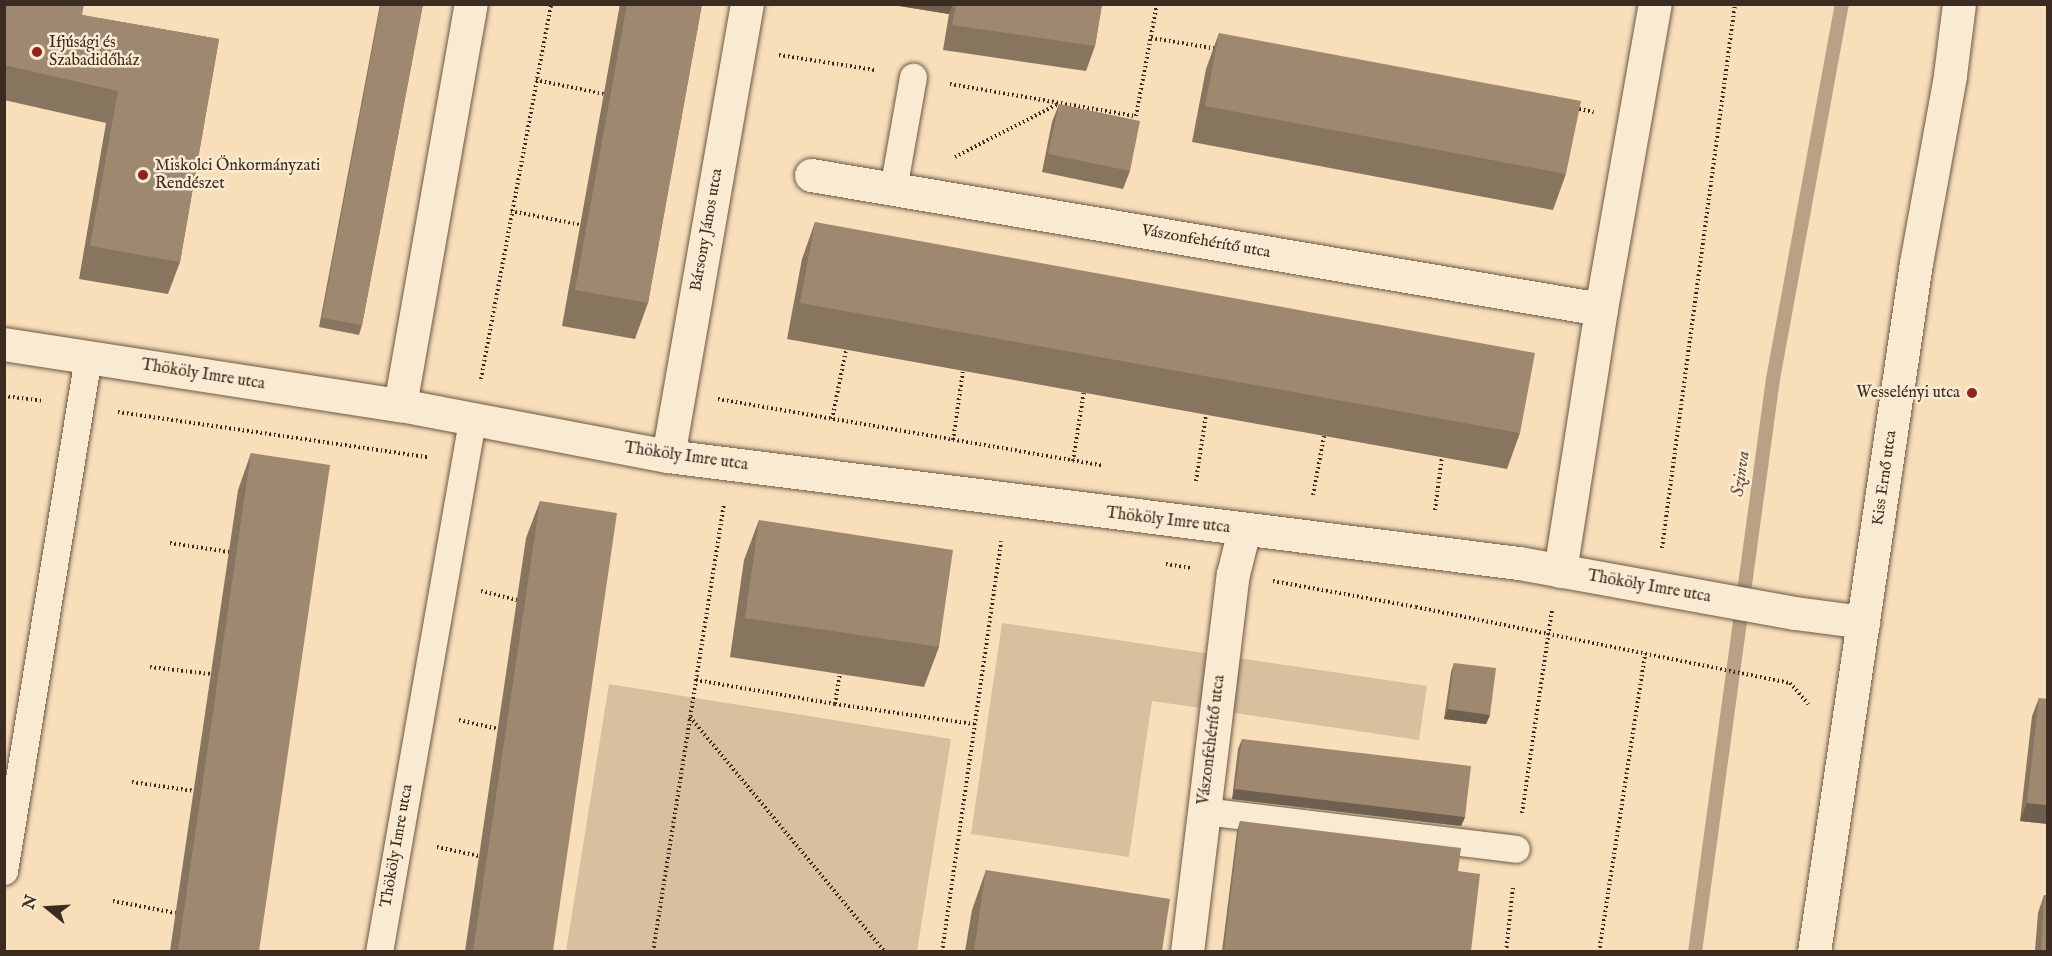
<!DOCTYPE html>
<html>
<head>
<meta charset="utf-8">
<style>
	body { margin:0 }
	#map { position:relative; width:2052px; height:956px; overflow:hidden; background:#f8deb9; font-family:"IM FELL English",serif }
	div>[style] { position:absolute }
	.green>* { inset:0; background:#d8c09f }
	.stream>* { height:14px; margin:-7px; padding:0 7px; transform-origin:7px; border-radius:7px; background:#b8a185 }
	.path>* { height:4px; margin-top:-2px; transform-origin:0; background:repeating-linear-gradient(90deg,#3c2b21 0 1.5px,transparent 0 4.5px) }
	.roads { filter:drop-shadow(0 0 2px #6b5847) drop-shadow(0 0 2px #6b5847) }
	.service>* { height:27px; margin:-13.5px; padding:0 13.5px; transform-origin:13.5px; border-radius:13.5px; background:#faead2 }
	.minor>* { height:33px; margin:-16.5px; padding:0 16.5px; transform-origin:16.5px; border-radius:16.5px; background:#faead2 }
	.tertiary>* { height:33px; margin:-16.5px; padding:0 16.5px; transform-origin:16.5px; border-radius:16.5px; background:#faead2 }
	.wall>* { inset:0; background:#887560 }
	.shaded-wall>* { inset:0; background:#6f5f4e }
	.building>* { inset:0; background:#9e8870 }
	.dots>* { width:16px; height:16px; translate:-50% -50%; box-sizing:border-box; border:3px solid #faead2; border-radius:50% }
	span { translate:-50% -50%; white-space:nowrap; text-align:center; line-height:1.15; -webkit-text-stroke:5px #faead2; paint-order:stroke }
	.poi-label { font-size:16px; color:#3c2b21 }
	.left { translate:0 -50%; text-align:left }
	.right { translate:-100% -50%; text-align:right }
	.street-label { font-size:16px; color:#3c2b21 }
	.water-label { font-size:18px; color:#614e3f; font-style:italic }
	.frame { position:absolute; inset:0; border:6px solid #3c2b21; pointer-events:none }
	.north { position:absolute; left:18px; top:878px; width:60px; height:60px; -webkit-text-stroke:4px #faead2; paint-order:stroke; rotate:288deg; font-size:16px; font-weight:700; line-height:24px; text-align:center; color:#3c2b21 }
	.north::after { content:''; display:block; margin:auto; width:21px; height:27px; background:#3c2b21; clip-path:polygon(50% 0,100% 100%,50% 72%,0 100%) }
</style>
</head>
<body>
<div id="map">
	<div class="green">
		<i style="clip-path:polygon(1002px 623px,1427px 686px,1419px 740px,1152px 701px,1129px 857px,971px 834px)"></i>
		<i style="clip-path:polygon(609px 684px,951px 739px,917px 951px,566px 951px)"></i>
	</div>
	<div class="stream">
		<i style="left:1695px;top:952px;width:578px;rotate:-82.25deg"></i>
		<i style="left:1773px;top:379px;width:381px;rotate:-79.6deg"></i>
	</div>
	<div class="path">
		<i style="left:1151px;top:38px;width:68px;rotate:9.3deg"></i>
		<i style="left:779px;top:55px;width:97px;rotate:8.9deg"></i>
		<i style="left:536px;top:80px;width:69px;rotate:11.6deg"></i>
		<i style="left:950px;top:84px;width:189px;rotate:9.8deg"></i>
		<i style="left:1136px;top:116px;width:114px;rotate:-79.4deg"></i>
		<i style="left:1575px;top:108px;width:19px;rotate:12deg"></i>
		<i style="left:955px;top:157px;width:116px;rotate:-27.2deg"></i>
		<i style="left:511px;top:211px;width:71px;rotate:11.3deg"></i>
		<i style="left:481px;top:379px;width:381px;rotate:-79.4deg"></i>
		<i style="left:4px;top:396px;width:38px;rotate:7deg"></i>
		<i style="left:718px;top:399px;width:389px;rotate:9.8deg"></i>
		<i style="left:118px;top:412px;width:313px;rotate:8.3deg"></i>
		<i style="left:832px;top:419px;width:70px;rotate:-78.5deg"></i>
		<i style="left:953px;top:440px;width:70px;rotate:-81.8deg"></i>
		<i style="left:1073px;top:461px;width:71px;rotate:-81.1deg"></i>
		<i style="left:1196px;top:481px;width:67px;rotate:-81.4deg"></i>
		<i style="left:1313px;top:495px;width:60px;rotate:-79.4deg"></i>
		<i style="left:1435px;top:510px;width:53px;rotate:-82.5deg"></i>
		<i style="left:170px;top:543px;width:60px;rotate:8.7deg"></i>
		<i style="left:1662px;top:548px;width:549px;rotate:-82.36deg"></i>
		<i style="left:1166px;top:564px;width:25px;rotate:9deg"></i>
		<i style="left:1273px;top:581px;width:145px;rotate:10.3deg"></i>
		<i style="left:1416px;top:607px;width:382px;rotate:11.5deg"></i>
		<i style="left:1790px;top:683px;width:28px;rotate:49deg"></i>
		<i style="left:481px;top:591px;width:37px;rotate:14deg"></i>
		<i style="left:150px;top:667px;width:61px;rotate:6.5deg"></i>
		<i style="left:696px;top:680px;width:141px;rotate:9.8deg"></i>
		<i style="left:835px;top:704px;width:30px;rotate:-81deg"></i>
		<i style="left:835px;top:704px;width:140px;rotate:8.2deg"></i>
		<i style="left:690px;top:717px;width:305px;rotate:50.3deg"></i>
		<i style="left:459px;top:720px;width:40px;rotate:13deg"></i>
		<i style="left:132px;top:782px;width:63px;rotate:8.3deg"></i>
		<i style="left:1522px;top:813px;width:205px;rotate:-81.6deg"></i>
		<i style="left:437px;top:847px;width:43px;rotate:12.1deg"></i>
		<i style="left:113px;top:901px;width:64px;rotate:10.8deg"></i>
		<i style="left:653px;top:952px;width:453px;rotate:-81deg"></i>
		<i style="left:942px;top:952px;width:415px;rotate:-81.8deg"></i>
		<i style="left:1506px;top:952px;width:66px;rotate:-83.9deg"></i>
		<i style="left:1599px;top:952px;width:302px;rotate:-81.2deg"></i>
	</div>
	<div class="roads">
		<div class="service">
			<i style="left:893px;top:189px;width:114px;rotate:-79.9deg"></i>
			<i style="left:1204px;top:811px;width:314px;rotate:6.9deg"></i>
			<i style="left:4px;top:871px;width:521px;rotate:-80.72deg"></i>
			<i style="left:379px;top:952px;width:539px;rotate:-80.07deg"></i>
		</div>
		<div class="minor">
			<i style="left:811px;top:175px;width:801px;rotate:9.63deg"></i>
			<i style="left:400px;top:405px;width:407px;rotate:-80deg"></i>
			<i style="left:668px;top:456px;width:459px;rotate:-80.1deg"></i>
			<i style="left:1560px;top:571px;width:265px;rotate:-81.1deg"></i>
			<i style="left:1601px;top:309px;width:310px;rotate:-80deg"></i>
			<i style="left:1187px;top:952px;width:381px;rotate:-83.1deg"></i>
			<i style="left:1233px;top:574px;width:45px;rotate:-76deg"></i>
		</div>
		<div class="tertiary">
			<i style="left:4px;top:344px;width:401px;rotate:8.8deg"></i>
			<i style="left:400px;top:405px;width:273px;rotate:10.8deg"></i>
			<i style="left:668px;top:456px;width:858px;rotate:7.17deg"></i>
			<i style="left:1519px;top:563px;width:280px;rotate:10.3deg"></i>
			<i style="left:1795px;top:613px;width:69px;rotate:7.5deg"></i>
			<i style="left:1814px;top:952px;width:697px;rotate:-81.58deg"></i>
			<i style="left:1916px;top:263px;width:191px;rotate:-79.7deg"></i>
			<i style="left:1950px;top:75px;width:72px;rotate:-82.8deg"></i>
		</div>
	</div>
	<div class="wall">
		<i style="clip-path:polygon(4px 4px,82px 15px,219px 39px,180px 262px,168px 294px,79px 279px,106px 123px,4px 100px)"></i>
		<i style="clip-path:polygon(380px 4px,423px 4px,362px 325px,359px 335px,319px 327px)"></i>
		<i style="clip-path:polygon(620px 4px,702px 4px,648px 303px,635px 339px,562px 326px)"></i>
		<i style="clip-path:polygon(887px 4px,1102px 4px,1095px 46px,1086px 71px,943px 50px,949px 14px)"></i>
		<i style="clip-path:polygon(1219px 33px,1566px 174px,1553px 210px,1192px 142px,1206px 69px)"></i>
		<i style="clip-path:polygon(1059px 104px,1130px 171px,1123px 189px,1042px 172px,1052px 122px)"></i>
		<i style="clip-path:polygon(815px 222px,1520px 433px,1507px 469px,787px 339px,802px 259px)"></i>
		<i style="clip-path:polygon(251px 453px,259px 951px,170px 951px,238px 490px)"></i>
		<i style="clip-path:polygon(540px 501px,553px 951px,465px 951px,526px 538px)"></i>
		<i style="clip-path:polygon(759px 520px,939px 647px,924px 687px,730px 657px,744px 560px)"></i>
		<i style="clip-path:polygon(1454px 663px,1490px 715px,1486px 724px,1444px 719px,1451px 672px)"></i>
		<i style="clip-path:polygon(2039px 698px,2048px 824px,2020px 821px,2032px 716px)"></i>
		<i style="clip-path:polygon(1242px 739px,1465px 817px,1461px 826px,1232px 799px,1238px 749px)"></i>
		<i style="clip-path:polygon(1240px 821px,1458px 871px,1471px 951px,1222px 951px,1237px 831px)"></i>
		<i style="clip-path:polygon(986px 870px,1162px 951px,965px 951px,972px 910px)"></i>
		<i style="clip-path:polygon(2044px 895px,2048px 951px,2035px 951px,2038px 913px)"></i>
	</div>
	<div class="shaded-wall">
		<i style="clip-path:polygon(887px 4px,953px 4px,949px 14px)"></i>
		<i style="clip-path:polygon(1448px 709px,1490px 715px,1486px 724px,1444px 719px)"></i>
		<i style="clip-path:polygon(1235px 789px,1465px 817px,1461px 826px,1232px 799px)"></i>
		<i style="clip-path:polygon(2027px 803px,2048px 805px,2048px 824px,2020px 821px)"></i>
	</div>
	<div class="building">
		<i style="clip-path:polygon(4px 4px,84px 4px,82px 15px,219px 39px,180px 262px,90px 246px,118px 91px,4px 65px)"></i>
		<i style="clip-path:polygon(381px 4px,423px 4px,362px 325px,322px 318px)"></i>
		<i style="clip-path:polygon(627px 4px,702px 4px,648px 303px,575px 290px)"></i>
		<i style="clip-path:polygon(956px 4px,1102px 4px,1095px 46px,952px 25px)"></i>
		<i style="clip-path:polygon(1219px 33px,1581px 101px,1566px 174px,1205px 106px)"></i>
		<i style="clip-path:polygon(1059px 104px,1140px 121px,1130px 171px,1048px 154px)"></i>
		<i style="clip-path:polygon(815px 222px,1535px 353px,1520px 433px,800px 303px)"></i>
		<i style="clip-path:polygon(251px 453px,330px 465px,259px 951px,178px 951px)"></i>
		<i style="clip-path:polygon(540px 501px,617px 513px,553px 951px,473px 951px)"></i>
		<i style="clip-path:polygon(759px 520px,953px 550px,939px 647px,745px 618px)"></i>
		<i style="clip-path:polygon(1454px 663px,1496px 668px,1490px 715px,1448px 709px)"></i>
		<i style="clip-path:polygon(2039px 698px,2048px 699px,2048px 805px,2027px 803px)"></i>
		<i style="clip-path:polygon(1242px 739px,1471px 766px,1465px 817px,1235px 789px)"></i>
		<i style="clip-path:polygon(1240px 821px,1461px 848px,1458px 871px,1480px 874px,1471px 951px,1224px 951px)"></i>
		<i style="clip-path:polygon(986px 870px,1170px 899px,1162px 951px,974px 951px)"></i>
		<i style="clip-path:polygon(2044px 895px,2048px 895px,2048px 951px,2041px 951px)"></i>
	</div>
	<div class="dots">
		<i style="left:37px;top:52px;background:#8f2418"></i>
		<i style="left:143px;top:175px;background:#8f2418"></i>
		<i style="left:1972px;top:393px;background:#8f2418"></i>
	</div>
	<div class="poi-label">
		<span class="left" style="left:49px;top:52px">Ifjúsági és<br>Szabadidőház</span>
		<span class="left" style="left:155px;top:175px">Miskolci Önkormányzati<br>Rendészet</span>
		<span class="right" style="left:1960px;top:393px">Wesselényi utca</span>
	</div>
	<div class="street-label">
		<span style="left:707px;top:230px;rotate:-80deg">Bársony János utca</span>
		<span style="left:1206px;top:242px;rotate:10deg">Vászonfehérítő utca</span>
		<span style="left:203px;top:375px;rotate:9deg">Thököly Imre utca</span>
		<span style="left:686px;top:457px;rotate:8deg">Thököly Imre utca</span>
		<span style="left:1885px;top:478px;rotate:-82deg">Kiss Ernő utca</span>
		<span style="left:1168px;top:521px;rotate:7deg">Thököly Imre utca</span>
		<span style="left:1649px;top:587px;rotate:10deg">Thököly Imre utca</span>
		<span style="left:1212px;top:740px;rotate:-83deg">Vászonfehérítő utca</span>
		<span style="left:397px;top:846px;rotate:-80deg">Thököly Imre utca</span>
	</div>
	<div class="water-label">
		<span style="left:1742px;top:474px;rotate:-82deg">Szinva</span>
	</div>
	<div class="frame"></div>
	<div class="north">N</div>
</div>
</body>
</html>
